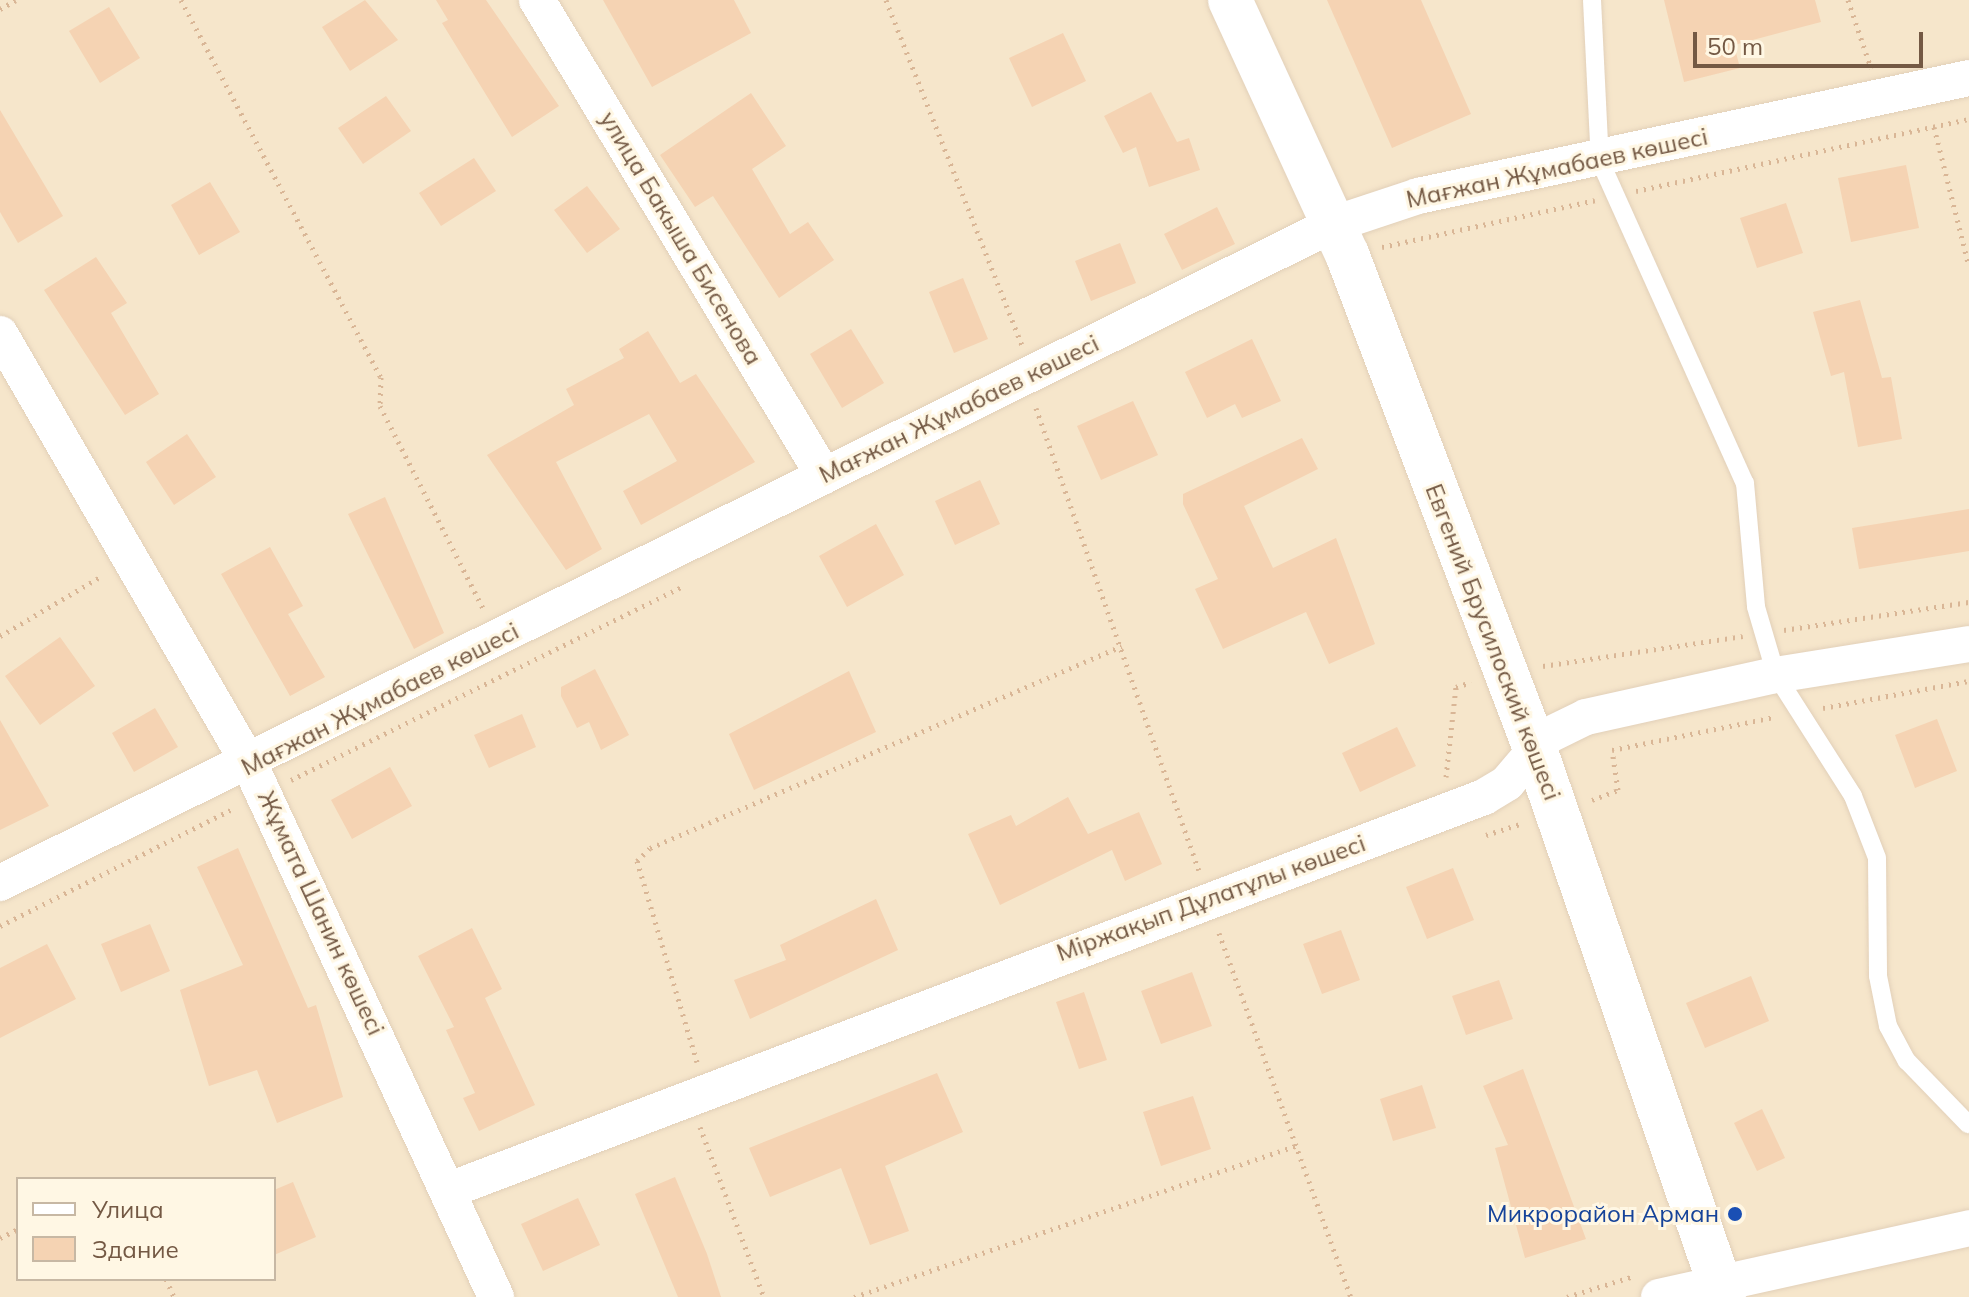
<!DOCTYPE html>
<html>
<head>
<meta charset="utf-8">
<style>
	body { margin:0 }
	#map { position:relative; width:1969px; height:1297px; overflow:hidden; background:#fef4dd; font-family:Mulish,sans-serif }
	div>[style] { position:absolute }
	.residential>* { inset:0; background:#f6e6cb }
	.building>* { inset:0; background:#f5d3b3 }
	.path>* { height:5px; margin-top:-2.5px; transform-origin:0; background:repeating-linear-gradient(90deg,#d9b696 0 2px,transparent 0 8px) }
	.roads { filter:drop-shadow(0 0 2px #e2d0b9) drop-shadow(0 0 2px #e2d0b9) }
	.lane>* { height:18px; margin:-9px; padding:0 9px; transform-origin:9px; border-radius:9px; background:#fff }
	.street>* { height:36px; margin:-18px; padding:0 18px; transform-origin:18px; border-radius:18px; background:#fff }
	.secondary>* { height:44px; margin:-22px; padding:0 22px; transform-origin:22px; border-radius:22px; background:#fff }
	.dots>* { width:22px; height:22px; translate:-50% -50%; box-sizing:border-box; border:4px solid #fff7e4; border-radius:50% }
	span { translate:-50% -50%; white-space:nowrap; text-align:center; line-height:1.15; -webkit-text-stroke:6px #fff7e4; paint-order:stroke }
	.street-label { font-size:24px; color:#745944 }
	.transit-label { font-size:24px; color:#164399 }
	.right { translate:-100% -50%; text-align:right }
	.legend { position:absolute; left:16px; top:1177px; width:260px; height:104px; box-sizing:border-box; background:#fff7e4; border:2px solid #c7b8a4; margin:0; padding:10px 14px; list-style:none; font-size:24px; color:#745944 }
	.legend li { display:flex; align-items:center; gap:16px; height:40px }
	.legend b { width:40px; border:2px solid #c7b8a4 }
	.scale { position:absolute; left:1693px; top:32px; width:230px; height:36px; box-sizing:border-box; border:4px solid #745944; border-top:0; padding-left:10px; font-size:24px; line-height:28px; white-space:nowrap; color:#745944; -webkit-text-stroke:6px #fff7e4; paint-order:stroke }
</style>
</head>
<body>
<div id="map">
	<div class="residential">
		<i style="clip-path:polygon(evenodd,0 0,1969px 0,1969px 1297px,0 1297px,0 0,18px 1179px,274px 1179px,274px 1279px,18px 1279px,18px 1179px)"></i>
	</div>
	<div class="building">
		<i style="clip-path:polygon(365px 0,398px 40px,350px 71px,322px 27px)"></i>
		<i style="clip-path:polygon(436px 0,486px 0,559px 106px,512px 137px,442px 23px,448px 20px)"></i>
		<i style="clip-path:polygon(603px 0,734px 0,751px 33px,652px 87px)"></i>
		<i style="clip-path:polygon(1327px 0,1421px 0,1471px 114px,1392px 148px)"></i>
		<i style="clip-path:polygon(1664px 0,1815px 0,1821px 22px,1734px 45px,1740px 68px,1684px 82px)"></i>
		<i style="clip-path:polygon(109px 7px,140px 58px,100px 83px,69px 31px)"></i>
		<i style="clip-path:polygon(1063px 33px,1086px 81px,1032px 107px,1009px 58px)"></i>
		<i style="clip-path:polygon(1151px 92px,1177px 142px,1189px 138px,1200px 170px,1149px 187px,1136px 147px,1123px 153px,1104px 116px)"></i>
		<i style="clip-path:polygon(751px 93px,786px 146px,752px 169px,790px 234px,808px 222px,834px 260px,779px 298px,713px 196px,695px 207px,660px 155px)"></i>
		<i style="clip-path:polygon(386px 96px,411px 131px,363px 164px,338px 128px)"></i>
		<i style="clip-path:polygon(0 110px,63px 216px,18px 243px,0 212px)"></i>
		<i style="clip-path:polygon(474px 158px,496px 191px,441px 226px,419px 193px)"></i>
		<i style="clip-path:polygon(1906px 165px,1919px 228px,1851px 242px,1838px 178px)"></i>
		<i style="clip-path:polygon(210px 182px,240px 232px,199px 255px,171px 205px)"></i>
		<i style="clip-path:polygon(587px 186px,620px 229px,587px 253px,554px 210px)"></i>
		<i style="clip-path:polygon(1786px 203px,1803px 253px,1757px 268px,1740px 218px)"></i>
		<i style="clip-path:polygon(1217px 207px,1235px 244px,1182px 270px,1164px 234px)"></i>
		<i style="clip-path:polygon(1120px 243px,1136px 283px,1091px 301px,1075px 261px)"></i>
		<i style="clip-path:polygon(96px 257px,127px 303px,111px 313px,159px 394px,125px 415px,44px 290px)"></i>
		<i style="clip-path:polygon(963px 278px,988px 339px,954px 353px,929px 292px)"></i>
		<i style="clip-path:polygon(1860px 300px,1882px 378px,1891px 377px,1902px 439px,1858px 447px,1844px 372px,1831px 376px,1813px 312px)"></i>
		<i style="clip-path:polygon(851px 329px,884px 383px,842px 408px,810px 354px)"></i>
		<i style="clip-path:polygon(648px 331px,680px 383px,696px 374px,755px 462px,641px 525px,623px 491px,677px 461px,649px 414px,556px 462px,602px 549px,566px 570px,487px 455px,574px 405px,566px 389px,624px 358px,619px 349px)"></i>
		<i style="clip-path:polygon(1252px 339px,1281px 401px,1242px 418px,1235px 404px,1207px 418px,1185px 372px)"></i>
		<i style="clip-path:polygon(1133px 401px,1158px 455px,1101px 480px,1077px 426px)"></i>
		<i style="clip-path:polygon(187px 434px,216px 477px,174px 505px,146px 462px)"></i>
		<i style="clip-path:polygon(1302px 438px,1318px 469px,1244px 506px,1273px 568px,1336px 538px,1375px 644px,1329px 664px,1306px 612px,1223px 649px,1195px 589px,1218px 579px,1183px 504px,1183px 494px)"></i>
		<i style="clip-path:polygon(980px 480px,1000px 524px,955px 545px,935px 501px)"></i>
		<i style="clip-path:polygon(385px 497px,444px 633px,414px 649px,348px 514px)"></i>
		<i style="clip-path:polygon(1969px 509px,1969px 551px,1859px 569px,1852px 528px)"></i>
		<i style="clip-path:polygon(876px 524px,904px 575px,847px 607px,819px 556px)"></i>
		<i style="clip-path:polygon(270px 547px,303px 606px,288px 614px,325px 677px,290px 696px,221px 574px)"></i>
		<i style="clip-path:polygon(60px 637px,95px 686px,40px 725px,5px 676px)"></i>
		<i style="clip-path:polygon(595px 669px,629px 735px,601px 750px,589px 722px,577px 728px,561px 696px,561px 687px)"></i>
		<i style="clip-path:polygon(849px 671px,876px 732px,754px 790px,729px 734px)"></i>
		<i style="clip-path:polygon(155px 708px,178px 747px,134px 772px,112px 733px)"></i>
		<i style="clip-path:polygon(522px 714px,536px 747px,489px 768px,474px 735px)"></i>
		<i style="clip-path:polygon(1937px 719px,1957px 771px,1915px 788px,1895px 735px)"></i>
		<i style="clip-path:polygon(0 720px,49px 806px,0 830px)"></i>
		<i style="clip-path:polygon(1397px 727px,1416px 766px,1360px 792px,1342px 753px)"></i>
		<i style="clip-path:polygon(390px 767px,412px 806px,352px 839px,331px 800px)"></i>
		<i style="clip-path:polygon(1068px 797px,1088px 834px,1139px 812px,1162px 864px,1125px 881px,1112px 850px,1000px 905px,968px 834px,1011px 815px,1016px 826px)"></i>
		<i style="clip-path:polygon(238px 848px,308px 1008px,316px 1005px,343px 1097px,277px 1123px,257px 1070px,209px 1086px,180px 990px,243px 965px,197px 867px)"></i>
		<i style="clip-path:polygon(1453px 868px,1474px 920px,1427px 939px,1406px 887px)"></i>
		<i style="clip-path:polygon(876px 899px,898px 950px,750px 1019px,734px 980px,786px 960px,780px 945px)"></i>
		<i style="clip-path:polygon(150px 924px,170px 971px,121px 992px,101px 944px)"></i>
		<i style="clip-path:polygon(472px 928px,502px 989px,485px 998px,535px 1105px,479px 1131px,463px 1098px,475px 1093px,446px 1030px,454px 1027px,418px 956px)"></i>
		<i style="clip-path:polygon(1341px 930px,1360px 980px,1322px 994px,1303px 944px)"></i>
		<i style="clip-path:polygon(47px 944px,76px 999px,0 1038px,0 968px)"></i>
		<i style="clip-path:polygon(1192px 972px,1212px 1026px,1161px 1044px,1141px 991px)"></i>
		<i style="clip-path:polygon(1751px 976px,1769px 1021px,1705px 1048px,1686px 1003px)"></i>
		<i style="clip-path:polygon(1499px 980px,1513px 1019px,1466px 1035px,1452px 996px)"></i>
		<i style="clip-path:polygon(1084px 992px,1107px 1060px,1079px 1069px,1056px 1002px)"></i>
		<i style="clip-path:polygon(1523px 1069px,1586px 1239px,1525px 1258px,1495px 1148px,1508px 1145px,1483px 1086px)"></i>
		<i style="clip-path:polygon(937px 1073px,963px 1132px,885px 1166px,909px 1231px,870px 1245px,841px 1168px,770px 1197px,749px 1148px)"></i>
		<i style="clip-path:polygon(1422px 1085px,1436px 1128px,1393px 1141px,1380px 1099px)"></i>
		<i style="clip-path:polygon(1193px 1096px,1211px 1149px,1161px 1166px,1143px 1112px)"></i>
		<i style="clip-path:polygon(1762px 1109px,1785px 1158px,1757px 1171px,1734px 1123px)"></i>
		<i style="clip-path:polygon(675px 1177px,707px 1254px,721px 1297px,678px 1297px,635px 1194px)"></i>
		<i style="clip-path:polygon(293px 1182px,316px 1237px,274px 1255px,274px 1190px)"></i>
		<i style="clip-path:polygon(578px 1198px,600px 1245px,543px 1271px,521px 1224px)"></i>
	</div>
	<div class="path">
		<i style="left:181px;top:0;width:427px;rotate:62.1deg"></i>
		<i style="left:381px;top:377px;width:29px;rotate:92deg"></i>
		<i style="left:380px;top:406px;width:227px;rotate:63deg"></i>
		<i style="left:886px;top:0;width:371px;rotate:68.5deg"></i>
		<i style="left:1848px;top:0;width:72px;rotate:71.3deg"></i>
		<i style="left:0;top:9px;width:18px;rotate:-29deg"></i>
		<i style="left:1934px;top:127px;width:143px;rotate:75.9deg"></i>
		<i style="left:1636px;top:191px;width:341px;rotate:-12.2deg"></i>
		<i style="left:1382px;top:247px;width:218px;rotate:-12.4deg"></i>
		<i style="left:1036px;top:408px;width:490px;rotate:70.6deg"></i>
		<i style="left:1784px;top:630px;width:187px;rotate:-8.6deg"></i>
		<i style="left:0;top:636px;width:118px;rotate:-30.5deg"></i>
		<i style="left:1543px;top:666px;width:202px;rotate:-8.5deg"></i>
		<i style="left:1823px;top:708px;width:148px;rotate:-10.5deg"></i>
		<i style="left:1446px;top:777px;width:91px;rotate:-83.7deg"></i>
		<i style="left:1456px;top:687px;width:16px;rotate:-18deg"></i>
		<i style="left:291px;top:780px;width:437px;rotate:-26.3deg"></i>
		<i style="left:1592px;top:800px;width:28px;rotate:-21deg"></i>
		<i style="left:1618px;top:790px;width:40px;rotate:-98.5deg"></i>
		<i style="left:1612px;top:750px;width:165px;rotate:-11.5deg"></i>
		<i style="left:1486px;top:835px;width:38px;rotate:-18deg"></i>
		<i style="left:0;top:926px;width:263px;rotate:-26.7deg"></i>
		<i style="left:1219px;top:933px;width:387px;rotate:70.1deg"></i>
		<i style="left:697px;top:1062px;width:210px;rotate:-106.6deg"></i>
		<i style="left:637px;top:861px;width:18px;rotate:-45deg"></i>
		<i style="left:650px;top:848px;width:513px;rotate:-23.17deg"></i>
		<i style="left:700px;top:1127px;width:182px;rotate:69.4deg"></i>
		<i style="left:0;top:1238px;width:20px;rotate:-27deg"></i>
		<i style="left:166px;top:1279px;width:20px;rotate:66deg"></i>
		<i style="left:854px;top:1297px;width:469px;rotate:-18.9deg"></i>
		<i style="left:1567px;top:1297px;width:70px;rotate:-17.4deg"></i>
	</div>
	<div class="roads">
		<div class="lane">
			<i style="left:1592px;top:0;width:161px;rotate:87.2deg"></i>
			<i style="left:1600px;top:161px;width:353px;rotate:65.8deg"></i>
			<i style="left:1745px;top:483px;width:124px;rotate:84.9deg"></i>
			<i style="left:1756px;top:607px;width:71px;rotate:73.6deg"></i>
			<i style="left:1776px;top:675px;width:143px;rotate:57.5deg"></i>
			<i style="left:1853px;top:796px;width:66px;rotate:68.8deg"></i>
			<i style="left:1877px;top:858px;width:118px;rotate:89.5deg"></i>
			<i style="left:1878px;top:976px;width:51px;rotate:78.7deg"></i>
			<i style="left:1888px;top:1026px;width:40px;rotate:62deg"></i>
			<i style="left:1907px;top:1061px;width:88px;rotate:45.9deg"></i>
		</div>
		<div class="street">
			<i style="left:537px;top:0;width:556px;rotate:58.91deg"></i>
			<i style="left:0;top:334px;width:498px;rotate:59.9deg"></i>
			<i style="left:250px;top:765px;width:586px;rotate:65.18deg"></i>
			<i style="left:0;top:883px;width:1488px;rotate:-26.29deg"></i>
			<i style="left:1334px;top:224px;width:89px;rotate:-18.4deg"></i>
			<i style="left:1418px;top:196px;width:563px;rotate:-12.09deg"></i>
			<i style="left:452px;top:1189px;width:1104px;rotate:-20.8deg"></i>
			<i style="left:1484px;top:797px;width:27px;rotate:-31deg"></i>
			<i style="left:1507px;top:783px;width:62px;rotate:-49.6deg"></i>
			<i style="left:1547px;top:736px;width:43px;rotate:-26deg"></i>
			<i style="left:1586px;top:717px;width:195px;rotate:-12.5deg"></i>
			<i style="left:1776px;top:675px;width:195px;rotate:-9.1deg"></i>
			<i style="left:1659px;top:1297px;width:318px;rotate:-12.5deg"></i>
		</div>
		<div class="secondary">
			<i style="left:1230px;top:0;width:280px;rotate:65.3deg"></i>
			<i style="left:1347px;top:254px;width:526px;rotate:69.19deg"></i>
			<i style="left:1534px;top:746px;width:583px;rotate:70.97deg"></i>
		</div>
	</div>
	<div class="dots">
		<i style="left:1735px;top:1214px;background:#1a4fb4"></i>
	</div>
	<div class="street-label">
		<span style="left:1557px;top:168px;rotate:-12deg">Мағжан Жұмабаев көшесі</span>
		<span style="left:681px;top:238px;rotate:59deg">улица Бакыша Бисенова</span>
		<span style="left:959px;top:409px;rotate:-26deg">Мағжан Жұмабаев көшесі</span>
		<span style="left:1493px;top:642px;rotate:69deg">Евгений Брусилоский көшесі</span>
		<span style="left:380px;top:699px;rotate:-27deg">Мағжан Жұмабаев көшесі</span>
		<span style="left:1211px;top:898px;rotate:-20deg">Міржақып Дұлатұлы көшесі</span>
		<span style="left:321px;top:913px;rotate:65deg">Жұмата Шанин көшесі</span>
	</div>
	<div class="transit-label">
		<span class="right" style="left:1719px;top:1214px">Микрорайон Арман</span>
	</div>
	<ul class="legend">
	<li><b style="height:10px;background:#fff"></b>Улица</li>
	<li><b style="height:22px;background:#f5d3b3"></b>Здание</li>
	</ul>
	<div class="scale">50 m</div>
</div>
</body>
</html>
